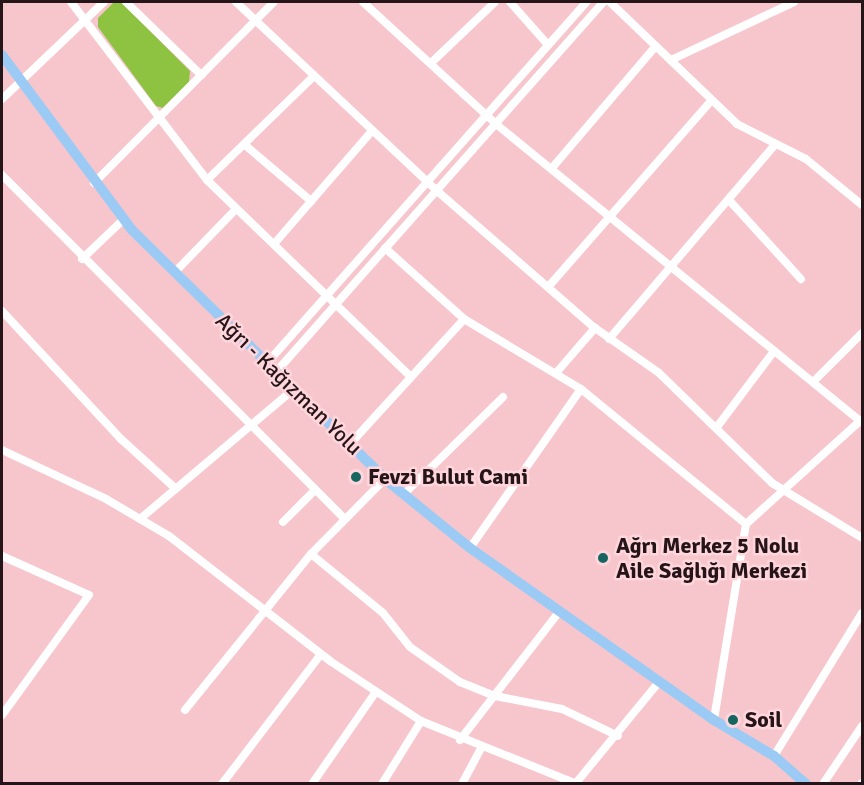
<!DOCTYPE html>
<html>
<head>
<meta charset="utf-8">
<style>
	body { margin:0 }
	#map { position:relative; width:864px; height:785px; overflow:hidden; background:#f7c6cd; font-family:Signika,sans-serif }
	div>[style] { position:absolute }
	.green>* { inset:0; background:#8ec241 }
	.minor>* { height:8px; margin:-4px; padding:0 4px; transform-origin:4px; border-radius:4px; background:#fff }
	.major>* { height:10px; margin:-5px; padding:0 5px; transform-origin:5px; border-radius:5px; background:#9bcaf5 }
	.dots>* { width:16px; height:16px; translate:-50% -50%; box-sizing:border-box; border:3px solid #fed6dc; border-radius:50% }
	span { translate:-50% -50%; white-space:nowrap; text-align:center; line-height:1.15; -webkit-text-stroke:5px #fed6dc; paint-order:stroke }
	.street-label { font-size:22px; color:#261518 }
	.poi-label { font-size:22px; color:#261518; font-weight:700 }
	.left { translate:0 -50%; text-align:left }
	.frame { position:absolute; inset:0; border:3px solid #261518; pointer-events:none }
</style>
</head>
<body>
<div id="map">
	<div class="green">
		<i style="clip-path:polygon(114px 2px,121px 2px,190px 71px,189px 82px,163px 108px,156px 106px,98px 27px,98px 18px)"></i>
	</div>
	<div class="minor">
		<i style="left:71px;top:2px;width:224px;rotate:52.6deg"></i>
		<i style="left:207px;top:180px;width:282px;rotate:44deg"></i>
		<i style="left:126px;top:2px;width:105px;rotate:44.2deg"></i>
		<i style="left:236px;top:2px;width:274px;rotate:43.2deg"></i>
		<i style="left:436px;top:190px;width:211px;rotate:41deg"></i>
		<i style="left:595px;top:328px;width:78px;rotate:35.1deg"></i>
		<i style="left:659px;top:373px;width:158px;rotate:44.2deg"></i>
		<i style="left:772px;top:483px;width:105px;rotate:31.4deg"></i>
		<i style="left:363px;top:2px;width:180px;rotate:42.5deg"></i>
		<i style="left:496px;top:124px;width:473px;rotate:39.2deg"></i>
		<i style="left:510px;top:2px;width:57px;rotate:48.5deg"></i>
		<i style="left:610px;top:2px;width:176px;rotate:43.8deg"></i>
		<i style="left:737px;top:124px;width:77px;rotate:26.9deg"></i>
		<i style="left:806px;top:159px;width:72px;rotate:39.4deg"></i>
		<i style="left:671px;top:60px;width:136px;rotate:-25.2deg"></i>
		<i style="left:432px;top:62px;width:87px;rotate:-43.6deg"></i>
		<i style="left:2px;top:99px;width:141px;rotate:-43.6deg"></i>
		<i style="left:245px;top:145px;width:87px;rotate:40.3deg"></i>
		<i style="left:552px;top:168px;width:160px;rotate:-49.6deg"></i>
		<i style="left:2px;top:175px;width:484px;rotate:45.1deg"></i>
		<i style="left:207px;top:180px;width:149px;rotate:-44.2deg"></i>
		<i style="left:94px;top:183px;width:255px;rotate:-45.2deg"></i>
		<i style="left:729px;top:200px;width:107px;rotate:47.7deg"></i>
		<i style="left:274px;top:244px;width:150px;rotate:-49.1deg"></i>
		<i style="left:385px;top:248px;width:106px;rotate:41.9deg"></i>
		<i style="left:464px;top:319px;width:136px;rotate:30.9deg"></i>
		<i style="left:581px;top:389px;width:213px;rotate:39.3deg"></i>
		<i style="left:746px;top:524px;width:199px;rotate:99.3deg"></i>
		<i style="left:82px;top:259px;width:57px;rotate:-43.6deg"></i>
		<i style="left:175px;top:272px;width:86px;rotate:-45.9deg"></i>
		<i style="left:549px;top:286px;width:247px;rotate:-48.8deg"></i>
		<i style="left:2px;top:311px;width:175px;rotate:47.1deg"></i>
		<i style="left:121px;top:439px;width:74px;rotate:42.3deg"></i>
		<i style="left:609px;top:339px;width:253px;rotate:-49.5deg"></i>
		<i style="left:267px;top:363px;width:482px;rotate:-48.5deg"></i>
		<i style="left:276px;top:372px;width:494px;rotate:-48.5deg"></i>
		<i style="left:556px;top:373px;width:60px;rotate:-49.1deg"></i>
		<i style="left:813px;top:382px;width:69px;rotate:-45deg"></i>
		<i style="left:717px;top:427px;width:95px;rotate:-53.1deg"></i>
		<i style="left:350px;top:444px;width:169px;rotate:-47.6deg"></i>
		<i style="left:2px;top:450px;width:115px;rotate:25.2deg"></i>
		<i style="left:106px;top:499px;width:73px;rotate:30.4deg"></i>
		<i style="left:169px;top:536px;width:204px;rotate:37.8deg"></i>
		<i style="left:330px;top:661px;width:109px;rotate:33.4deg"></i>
		<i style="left:421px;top:721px;width:168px;rotate:22deg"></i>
		<i style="left:403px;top:495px;width:140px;rotate:-44.4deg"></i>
		<i style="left:140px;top:519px;width:202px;rotate:-40.2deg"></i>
		<i style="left:283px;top:522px;width:44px;rotate:-45deg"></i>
		<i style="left:746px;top:524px;width:154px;rotate:-42.1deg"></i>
		<i style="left:470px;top:548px;width:194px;rotate:-55.1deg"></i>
		<i style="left:311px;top:554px;width:93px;rotate:39.3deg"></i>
		<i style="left:383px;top:613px;width:43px;rotate:51.5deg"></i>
		<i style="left:410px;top:647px;width:61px;rotate:35deg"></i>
		<i style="left:460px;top:682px;width:38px;rotate:22deg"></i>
		<i style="left:495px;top:696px;width:68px;rotate:11deg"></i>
		<i style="left:562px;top:709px;width:62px;rotate:25.7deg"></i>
		<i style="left:2px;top:556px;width:95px;rotate:24.1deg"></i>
		<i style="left:89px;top:595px;width:148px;rotate:125.9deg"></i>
		<i style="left:185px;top:710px;width:201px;rotate:-51.1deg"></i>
		<i style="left:311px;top:554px;width:105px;rotate:-45.4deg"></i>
		<i style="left:460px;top:740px;width:162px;rotate:-52.3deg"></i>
		<i style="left:774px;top:756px;width:168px;rotate:-58.4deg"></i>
		<i style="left:576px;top:783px;width:131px;rotate:-50.6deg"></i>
		<i style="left:222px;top:784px;width:163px;rotate:-52.7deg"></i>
		<i style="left:312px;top:784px;width:111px;rotate:-55.3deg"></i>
		<i style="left:382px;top:784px;width:74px;rotate:-58.2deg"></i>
		<i style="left:462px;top:784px;width:40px;rotate:-62deg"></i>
		<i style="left:823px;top:784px;width:70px;rotate:-56.1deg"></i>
		<i style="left:861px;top:784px;width:1px;rotate:-45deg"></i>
	</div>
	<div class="major">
		<i style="left:2px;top:55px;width:218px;rotate:53.4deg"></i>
		<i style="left:132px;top:230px;width:355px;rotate:44.5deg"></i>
		<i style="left:385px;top:479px;width:109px;rotate:39.1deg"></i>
		<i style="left:470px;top:548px;width:299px;rotate:35.2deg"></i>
		<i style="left:714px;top:720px;width:70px;rotate:31deg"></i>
		<i style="left:774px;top:756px;width:43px;rotate:41.2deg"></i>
	</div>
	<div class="dots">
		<i style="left:356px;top:477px;background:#176560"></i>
		<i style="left:603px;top:558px;background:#176560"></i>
		<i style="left:733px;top:720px;background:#176560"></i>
	</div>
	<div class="street-label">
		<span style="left:289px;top:384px;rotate:44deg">Ağrı - Kağızman Yolu</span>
	</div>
	<div class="poi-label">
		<span class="left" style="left:368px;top:477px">Fevzi Bulut Cami</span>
		<span class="left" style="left:616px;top:558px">Ağrı Merkez 5 Nolu<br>Aile Sağlığı Merkezi</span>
		<span class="left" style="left:745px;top:720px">Soil</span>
	</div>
	<div class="frame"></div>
</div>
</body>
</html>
